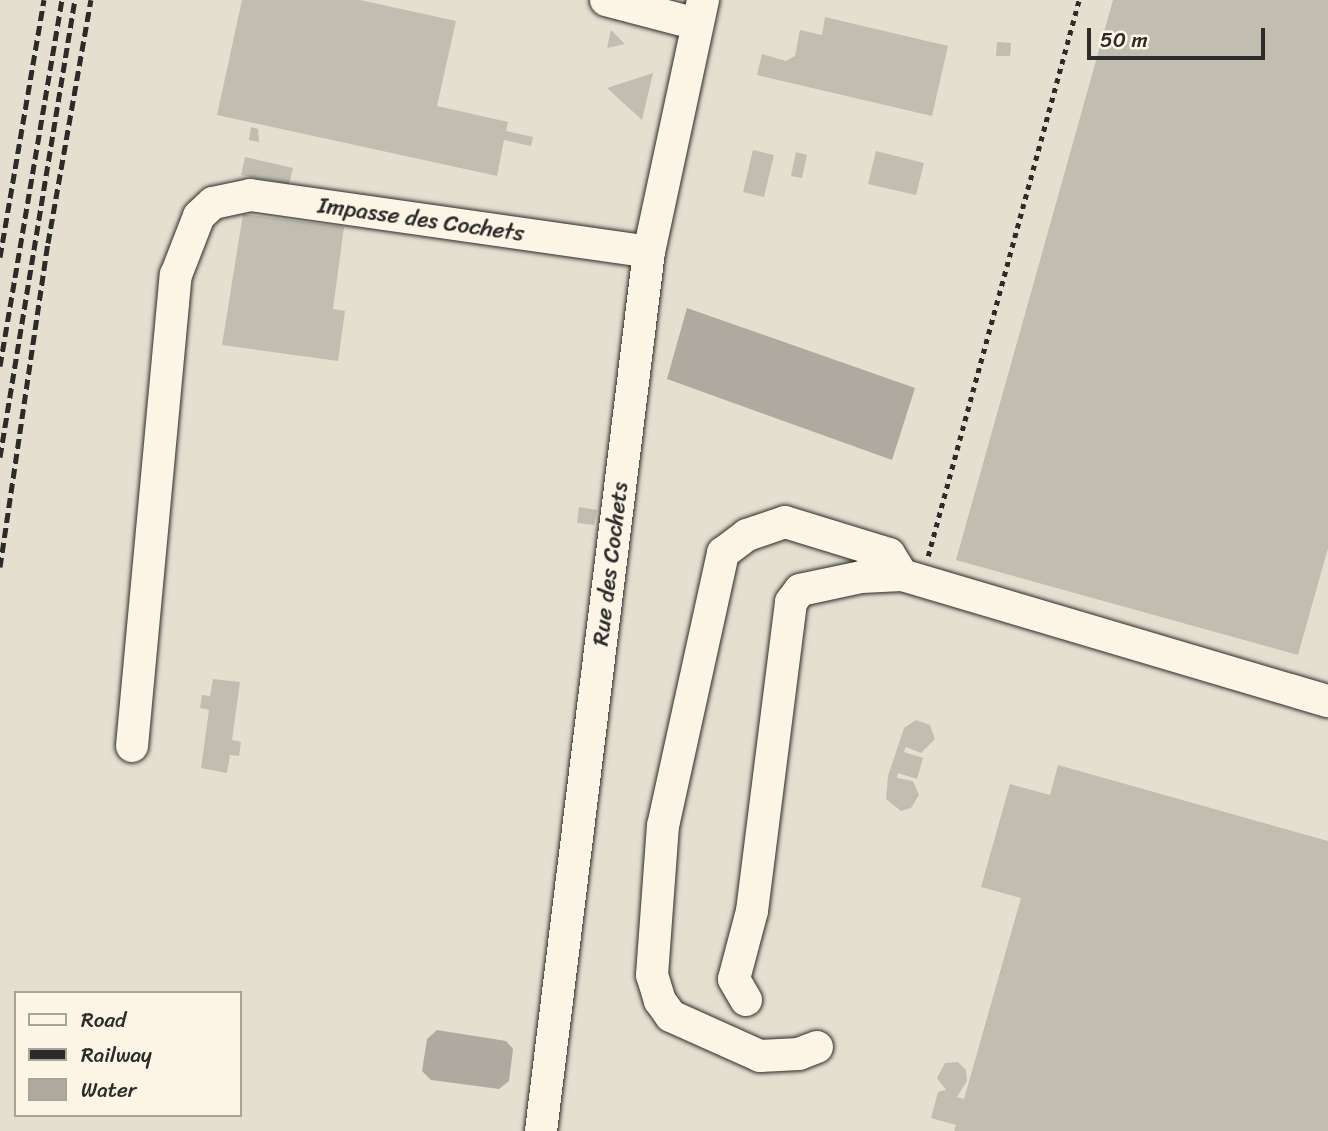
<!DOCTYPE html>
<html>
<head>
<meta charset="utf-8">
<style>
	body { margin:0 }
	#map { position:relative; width:1328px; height:1131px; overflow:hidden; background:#f4edde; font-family:Sriracha,sans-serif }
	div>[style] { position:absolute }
	.built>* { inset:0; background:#e5dfd0 }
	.water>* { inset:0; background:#afaaa0 }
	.building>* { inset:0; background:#c2bdb1 }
	.path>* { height:4.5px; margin-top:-2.25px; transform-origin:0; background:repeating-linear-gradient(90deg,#2b2b2b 0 5px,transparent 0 10px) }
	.roads { filter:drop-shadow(0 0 2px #2b2b2b) drop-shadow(0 0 2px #2b2b2b) }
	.minor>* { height:32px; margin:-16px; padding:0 16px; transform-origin:16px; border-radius:16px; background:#fcf5e5 }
	.rail>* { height:5px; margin-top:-2.5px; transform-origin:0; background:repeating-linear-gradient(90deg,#2b2b2b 0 10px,transparent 0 15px) }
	span { translate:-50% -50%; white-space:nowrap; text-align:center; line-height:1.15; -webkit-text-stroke:5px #fcf5e5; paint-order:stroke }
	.street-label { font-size:23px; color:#2b2b2b }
	.legend { position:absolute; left:14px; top:991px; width:228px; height:126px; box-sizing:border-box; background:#fcf5e5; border:2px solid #a8a49b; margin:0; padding:9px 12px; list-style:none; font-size:21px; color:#2b2b2b }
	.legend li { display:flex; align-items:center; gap:14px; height:35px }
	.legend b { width:35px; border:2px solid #a8a49b }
	.scale { position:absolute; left:1087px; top:28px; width:178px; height:32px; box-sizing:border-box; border:4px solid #2b2b2b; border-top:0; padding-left:9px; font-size:21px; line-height:24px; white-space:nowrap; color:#2b2b2b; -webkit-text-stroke:5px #fcf5e5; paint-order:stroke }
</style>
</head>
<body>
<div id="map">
	<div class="built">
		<i style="clip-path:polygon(evenodd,0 0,1328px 0,1328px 1131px,0 1131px,0 0,16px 993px,240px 993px,240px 1115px,16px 1115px,16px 993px)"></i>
	</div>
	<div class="water">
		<i style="clip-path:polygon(687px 308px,915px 388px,892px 460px,667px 379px)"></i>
		<i style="clip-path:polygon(437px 1030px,506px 1041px,513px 1049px,509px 1081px,499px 1089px,431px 1080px,422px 1071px,427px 1039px)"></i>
	</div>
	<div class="building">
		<i style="clip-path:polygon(242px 0,360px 0,456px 21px,437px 106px,508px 122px,506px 131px,533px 137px,531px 146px,504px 140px,497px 176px,217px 115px)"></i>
		<i style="clip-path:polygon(1113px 0,1328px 0,1328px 548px,1298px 655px,956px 560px)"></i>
		<i style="clip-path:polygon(825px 17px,948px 46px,932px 116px,757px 75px,762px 54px,786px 61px,795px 56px,800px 30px,822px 35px)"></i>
		<i style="clip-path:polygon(611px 30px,625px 44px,607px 48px)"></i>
		<i style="clip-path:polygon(997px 42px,1011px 43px,1010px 56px,996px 56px)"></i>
		<i style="clip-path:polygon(653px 73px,642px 120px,607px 88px)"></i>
		<i style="clip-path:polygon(251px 127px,258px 129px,259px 142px,249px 140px)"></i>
		<i style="clip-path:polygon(753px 150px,774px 155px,764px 197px,743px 192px)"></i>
		<i style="clip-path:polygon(876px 151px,924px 163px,916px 195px,868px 184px)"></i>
		<i style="clip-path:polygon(796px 152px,807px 155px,802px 178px,791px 176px)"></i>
		<i style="clip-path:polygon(245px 157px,293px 168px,289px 184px,241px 175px)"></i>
		<i style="clip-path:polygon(243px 214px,344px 227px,333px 309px,345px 311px,338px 361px,222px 345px)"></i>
		<i style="clip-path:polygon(579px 507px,597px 510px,594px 525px,577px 523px)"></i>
		<i style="clip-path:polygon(213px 679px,240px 682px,232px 740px,241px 742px,239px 756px,230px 755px,227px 773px,201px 768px,209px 710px,200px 708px,202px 695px,210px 696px)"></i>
		<i style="clip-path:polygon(916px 720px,930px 725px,935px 739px,921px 753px,906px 747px,904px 752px,923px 758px,917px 779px,898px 773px,897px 778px,913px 781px,919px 795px,911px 808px,901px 811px,886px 799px,888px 776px,904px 728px)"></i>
		<i style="clip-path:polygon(1058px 765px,1328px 841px,1328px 1131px,954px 1131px,956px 1125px,931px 1118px,938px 1092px,946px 1090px,937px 1078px,945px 1063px,958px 1062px,966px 1070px,967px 1081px,957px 1097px,964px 1099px,1021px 898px,981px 887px,1010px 784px,1050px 795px)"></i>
	</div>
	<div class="path">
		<i style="left:928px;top:556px;width:576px;rotate:-74.81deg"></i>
	</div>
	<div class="roads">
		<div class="minor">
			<i style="left:606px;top:0;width:94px;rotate:14.8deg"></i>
			<i style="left:132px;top:746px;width:473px;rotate:-84.7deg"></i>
			<i style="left:176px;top:275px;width:63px;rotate:-68.7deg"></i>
			<i style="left:199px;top:216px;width:19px;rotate:-43deg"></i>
			<i style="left:213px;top:203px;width:38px;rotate:-12deg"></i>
			<i style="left:250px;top:195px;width:403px;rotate:8.1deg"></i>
			<i style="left:746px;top:1000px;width:24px;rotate:-120deg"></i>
			<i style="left:734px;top:979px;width:70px;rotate:-75.2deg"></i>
			<i style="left:752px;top:911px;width:311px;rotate:-82.8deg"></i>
			<i style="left:791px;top:602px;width:15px;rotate:-53deg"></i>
			<i style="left:800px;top:590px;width:62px;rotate:-12deg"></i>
			<i style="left:861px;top:577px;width:41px;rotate:-2.8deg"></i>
			<i style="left:902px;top:575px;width:444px;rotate:16.5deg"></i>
			<i style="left:817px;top:1047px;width:19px;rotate:159deg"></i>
			<i style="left:799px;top:1054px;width:39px;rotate:177deg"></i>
			<i style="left:760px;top:1056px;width:98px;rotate:-155.8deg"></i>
			<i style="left:671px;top:1016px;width:19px;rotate:-126deg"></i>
			<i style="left:660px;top:1001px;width:27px;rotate:-107deg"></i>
			<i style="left:652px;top:975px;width:149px;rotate:-85.8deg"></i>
			<i style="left:663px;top:826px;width:280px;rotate:-77.6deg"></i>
			<i style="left:723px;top:553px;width:30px;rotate:-37deg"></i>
			<i style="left:747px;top:535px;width:40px;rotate:-18.9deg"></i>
			<i style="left:785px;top:522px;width:109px;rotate:17.1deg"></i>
			<i style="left:889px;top:554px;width:25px;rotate:58deg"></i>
			<i style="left:541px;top:1131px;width:886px;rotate:-83deg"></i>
			<i style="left:649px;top:252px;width:258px;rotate:-77.9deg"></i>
		</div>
	</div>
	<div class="rail">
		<i style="left:0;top:257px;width:261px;rotate:-80.3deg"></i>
		<i style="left:0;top:366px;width:371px;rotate:-80.4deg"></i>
		<i style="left:0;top:457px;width:463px;rotate:-80.7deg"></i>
		<i style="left:0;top:567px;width:328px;rotate:-81.6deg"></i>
		<i style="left:48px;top:243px;width:247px;rotate:-80deg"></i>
	</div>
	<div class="street-label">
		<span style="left:421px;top:220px;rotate:8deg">Impasse des Cochets</span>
		<span style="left:611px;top:564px;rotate:-83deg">Rue des Cochets</span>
	</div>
	<ul class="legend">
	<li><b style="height:9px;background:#fcf5e5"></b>Road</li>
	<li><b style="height:9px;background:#2b2b2b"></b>Railway</li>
	<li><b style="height:19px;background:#afaaa0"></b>Water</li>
	</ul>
	<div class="scale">50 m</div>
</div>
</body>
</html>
